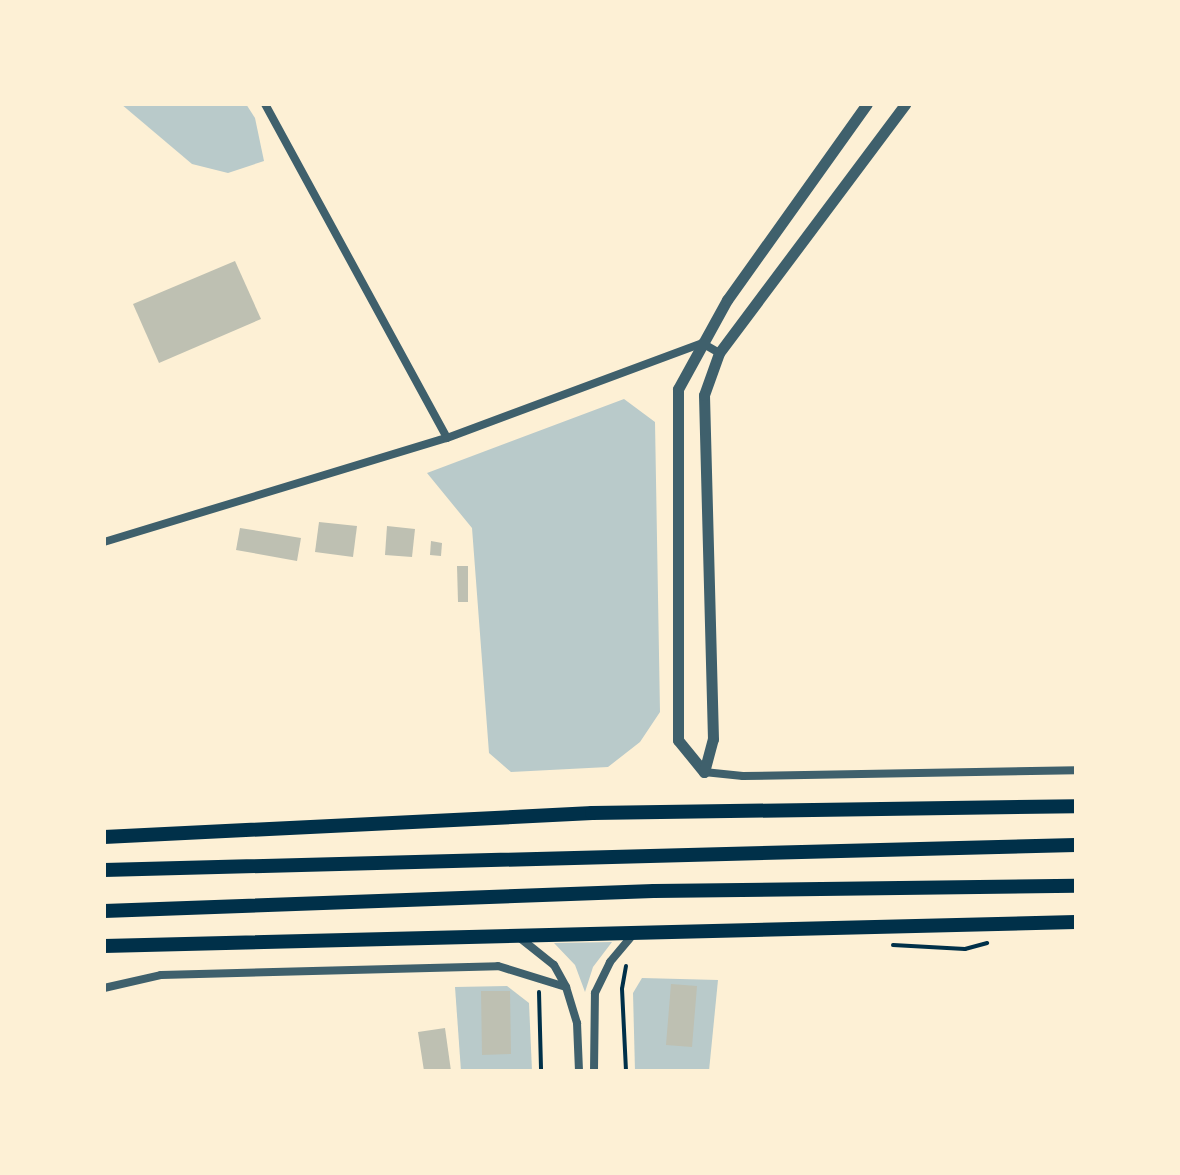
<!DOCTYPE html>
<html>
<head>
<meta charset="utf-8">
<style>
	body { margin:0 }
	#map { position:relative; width:1180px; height:1175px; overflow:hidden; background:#fdf0d5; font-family:Inter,sans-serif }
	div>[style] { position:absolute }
	.green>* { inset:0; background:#b9caca }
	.building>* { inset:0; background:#bec0b2 }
	.path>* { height:4px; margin:-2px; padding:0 2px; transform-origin:2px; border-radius:2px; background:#003049 }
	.minor>* { height:8px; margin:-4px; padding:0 4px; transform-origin:4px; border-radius:4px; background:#3f606c }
	.tertiary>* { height:11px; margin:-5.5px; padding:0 5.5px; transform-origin:5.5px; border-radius:5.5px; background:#3f606c }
	.trunk>* { height:14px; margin:-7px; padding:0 7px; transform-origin:7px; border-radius:7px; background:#003049 }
	span { translate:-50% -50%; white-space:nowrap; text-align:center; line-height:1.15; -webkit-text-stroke:8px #fdf0d5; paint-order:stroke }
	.frame { position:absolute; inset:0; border:106px solid #fdf0d5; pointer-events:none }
</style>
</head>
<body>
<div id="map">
	<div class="green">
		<i style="clip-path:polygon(121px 104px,246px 104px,255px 118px,264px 161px,228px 173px,192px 164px)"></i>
		<i style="clip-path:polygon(624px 399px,655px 422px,660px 712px,640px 742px,608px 767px,511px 772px,489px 753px,472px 528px,427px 473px)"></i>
		<i style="clip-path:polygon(612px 942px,593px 967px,585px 992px,575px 965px,554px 943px)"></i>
		<i style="clip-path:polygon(642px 978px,718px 980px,709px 1071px,635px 1071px,633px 993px)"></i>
		<i style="clip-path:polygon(507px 986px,529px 1003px,532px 1071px,461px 1071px,455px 987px)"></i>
	</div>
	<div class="building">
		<i style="clip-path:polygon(235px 261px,261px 319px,159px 363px,133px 304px)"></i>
		<i style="clip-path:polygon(319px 522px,357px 526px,353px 557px,315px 552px)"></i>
		<i style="clip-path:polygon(387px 526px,415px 529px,412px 557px,385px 555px)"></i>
		<i style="clip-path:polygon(240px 528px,301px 538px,297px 561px,236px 550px)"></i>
		<i style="clip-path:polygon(431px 541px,442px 543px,441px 556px,430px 555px)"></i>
		<i style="clip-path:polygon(457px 566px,468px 566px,468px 602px,458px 602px)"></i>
		<i style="clip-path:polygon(671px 984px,697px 986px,692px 1047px,666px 1045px)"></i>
		<i style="clip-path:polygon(481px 991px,510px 991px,511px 1054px,482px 1055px)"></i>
		<i style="clip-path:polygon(445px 1028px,451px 1071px,424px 1071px,418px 1032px)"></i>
	</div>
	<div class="path">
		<i style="left:893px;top:945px;width:72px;rotate:3.2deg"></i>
		<i style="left:965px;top:949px;width:23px;rotate:-15deg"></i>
		<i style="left:626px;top:966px;width:23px;rotate:100deg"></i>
		<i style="left:622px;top:989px;width:82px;rotate:87.2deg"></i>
		<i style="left:539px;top:992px;width:79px;rotate:88.5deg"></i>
	</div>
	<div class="minor">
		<i style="left:265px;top:104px;width:380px;rotate:61.4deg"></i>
		<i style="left:104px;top:542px;width:358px;rotate:-16.9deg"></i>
		<i style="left:447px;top:438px;width:272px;rotate:-20.4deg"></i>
		<i style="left:702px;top:343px;width:20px;rotate:30deg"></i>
		<i style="left:704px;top:772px;width:39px;rotate:6deg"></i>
		<i style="left:743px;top:776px;width:333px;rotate:-1deg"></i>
		<i style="left:520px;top:938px;width:43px;rotate:38.5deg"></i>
		<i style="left:554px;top:965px;width:25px;rotate:61deg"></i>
		<i style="left:566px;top:987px;width:38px;rotate:73deg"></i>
		<i style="left:577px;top:1023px;width:48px;rotate:87.6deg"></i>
		<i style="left:104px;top:988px;width:58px;rotate:-12.8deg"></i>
		<i style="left:161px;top:975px;width:337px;rotate:-1.5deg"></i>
		<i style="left:498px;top:966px;width:71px;rotate:17.2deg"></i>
		<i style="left:594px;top:1071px;width:78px;rotate:-89.3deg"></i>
		<i style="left:595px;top:993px;width:34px;rotate:-64deg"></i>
		<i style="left:610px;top:962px;width:38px;rotate:-50deg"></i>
	</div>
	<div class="tertiary">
		<i style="left:704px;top:772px;width:41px;rotate:-129.1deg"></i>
		<i style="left:678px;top:740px;width:351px;rotate:-90deg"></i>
		<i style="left:678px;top:389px;width:102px;rotate:-61.2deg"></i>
		<i style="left:727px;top:300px;width:241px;rotate:-54.5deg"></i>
		<i style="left:704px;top:772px;width:34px;rotate:-75deg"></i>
		<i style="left:713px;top:739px;width:344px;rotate:-91.5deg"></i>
		<i style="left:704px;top:395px;width:45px;rotate:-70.3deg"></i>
		<i style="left:719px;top:353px;width:311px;rotate:-53.2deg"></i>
	</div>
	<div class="trunk">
		<i style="left:104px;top:837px;width:489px;rotate:-2.8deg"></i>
		<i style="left:592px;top:813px;width:484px;rotate:-0.8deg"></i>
		<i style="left:104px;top:870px;width:972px;rotate:-1.47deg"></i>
		<i style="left:104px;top:911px;width:550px;rotate:-2.08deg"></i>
		<i style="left:654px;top:891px;width:422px;rotate:-0.7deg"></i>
		<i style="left:104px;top:946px;width:972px;rotate:-1.41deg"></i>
	</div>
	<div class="frame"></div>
</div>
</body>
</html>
